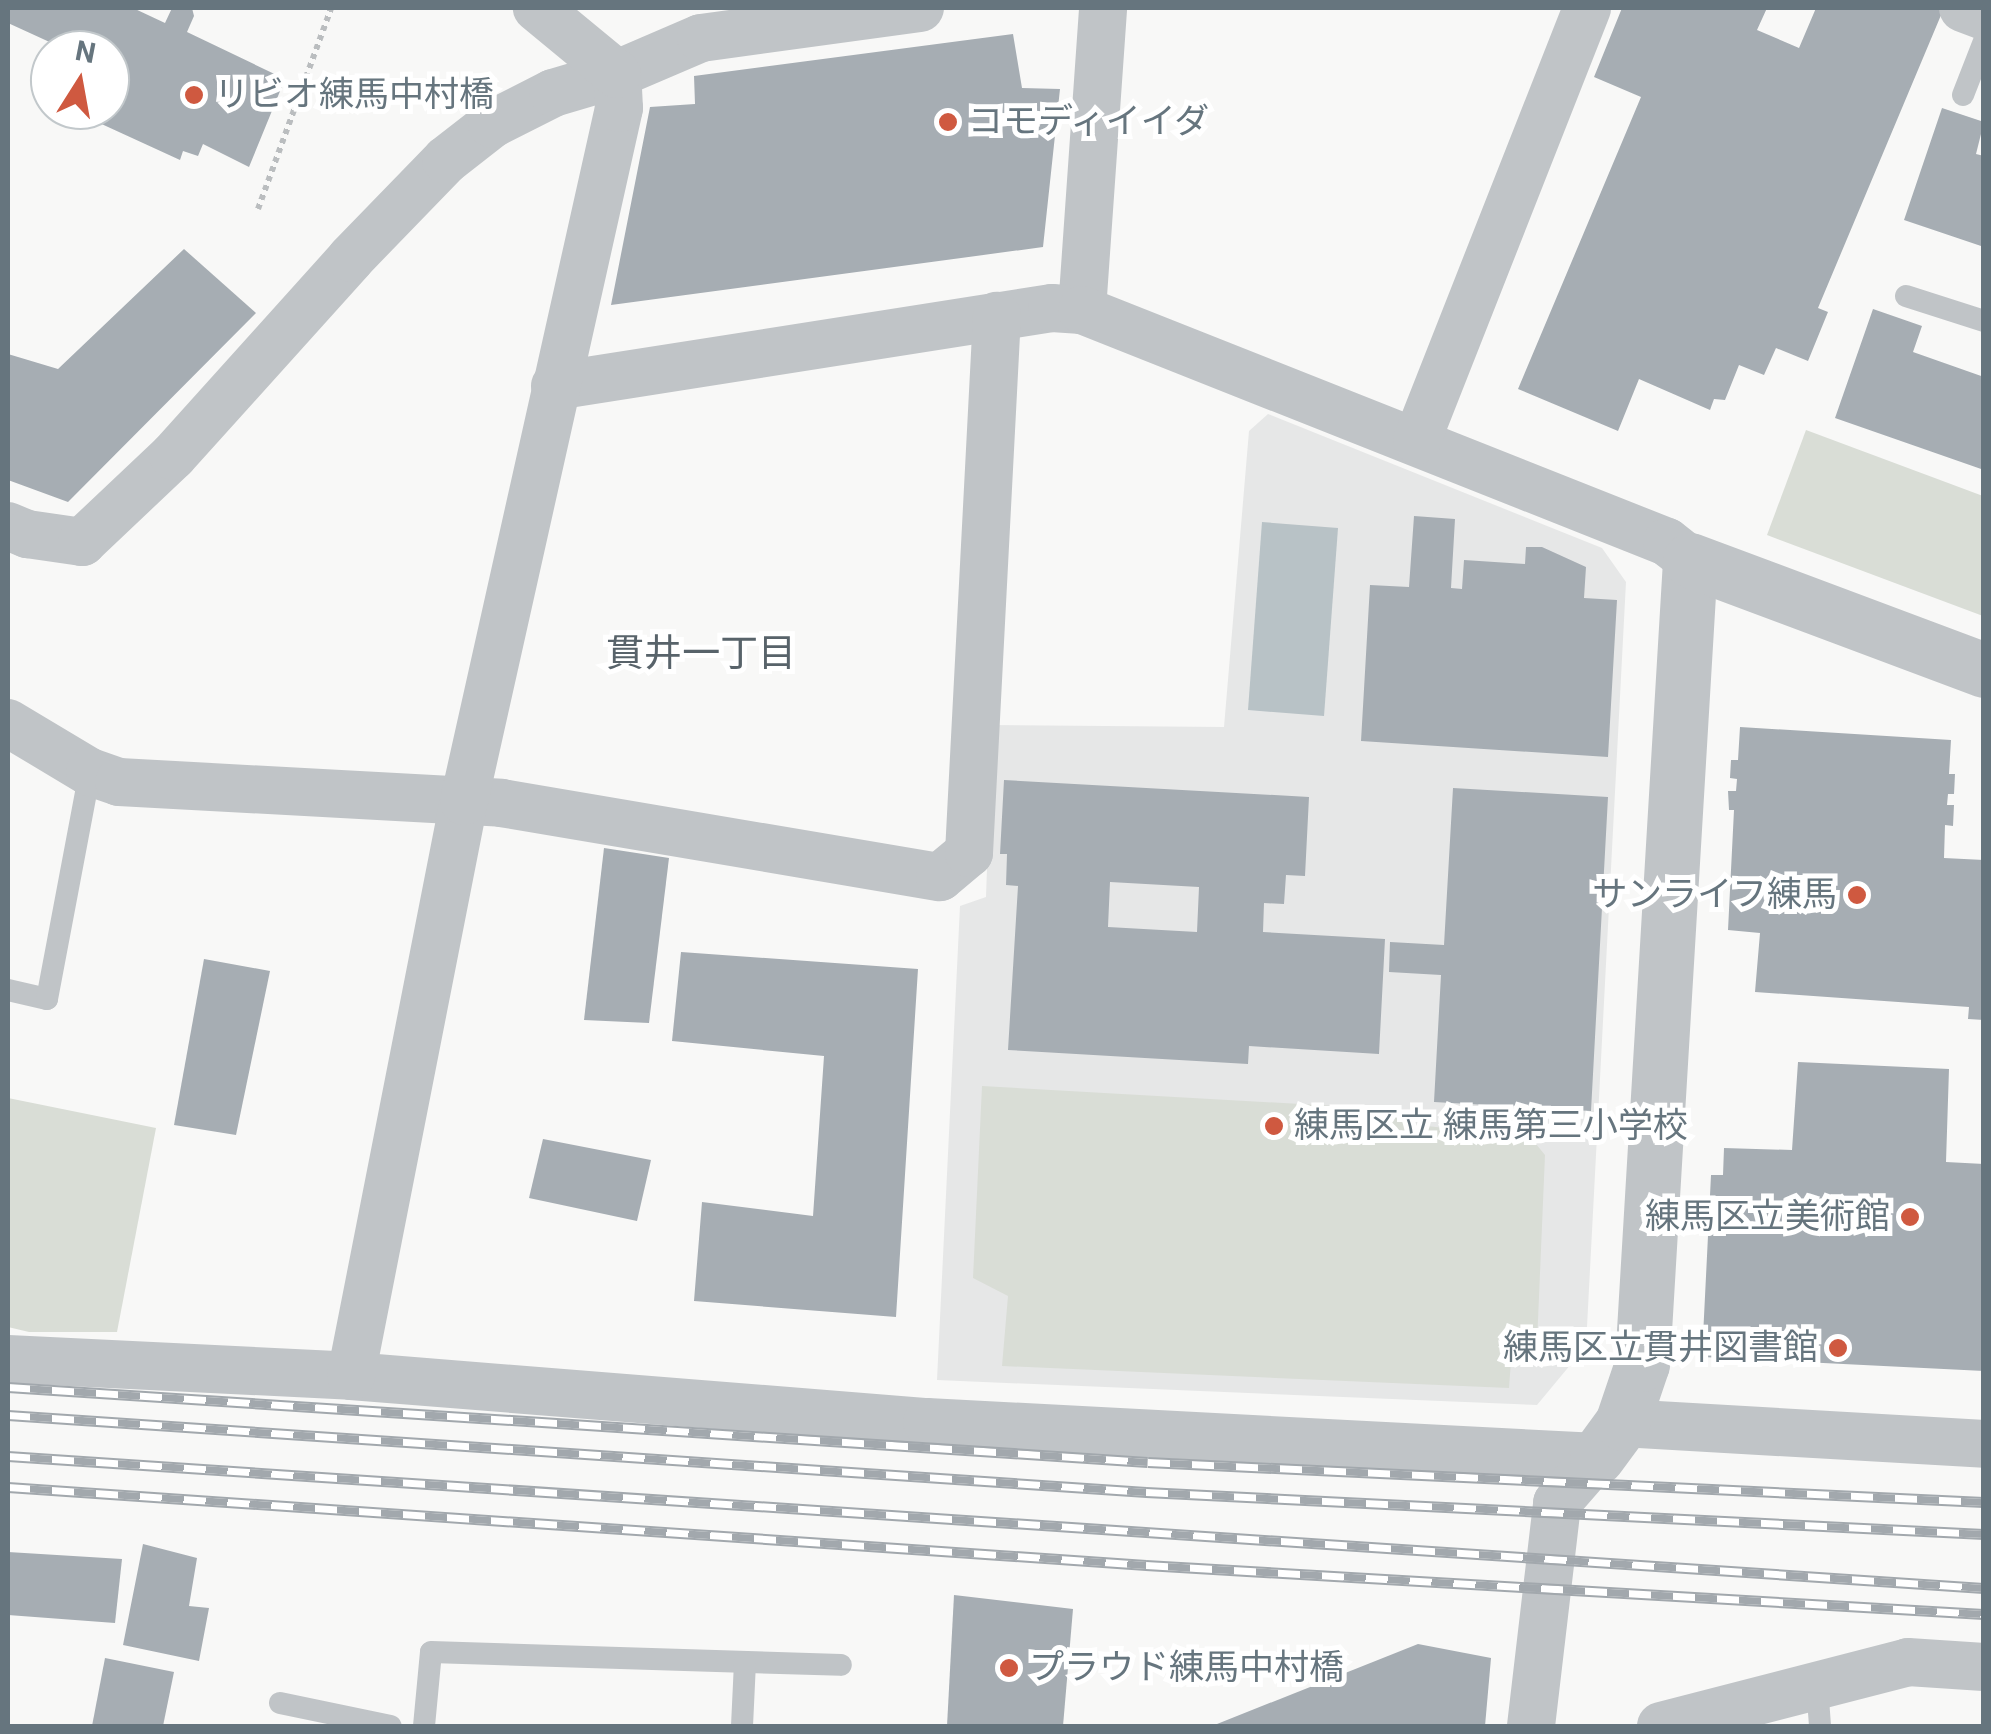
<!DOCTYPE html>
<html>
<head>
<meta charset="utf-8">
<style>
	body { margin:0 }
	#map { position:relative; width:1991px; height:1734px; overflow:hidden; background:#f8f8f7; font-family:Roboto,"Noto Sans JP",sans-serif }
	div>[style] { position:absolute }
	.built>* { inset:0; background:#e6e7e7 }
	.green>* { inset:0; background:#d9ddd6 }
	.water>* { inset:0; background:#b8c2c6 }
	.building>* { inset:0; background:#a6adb3 }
	.path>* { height:6px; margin-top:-3px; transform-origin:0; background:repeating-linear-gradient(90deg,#babdbf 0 5px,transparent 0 10px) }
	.service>* { height:22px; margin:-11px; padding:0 11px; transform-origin:11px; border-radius:11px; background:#c0c4c7 }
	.minor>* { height:48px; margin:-24px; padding:0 24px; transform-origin:24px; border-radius:24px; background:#c0c4c7 }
	.tertiary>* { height:55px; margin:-27.5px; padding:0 27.5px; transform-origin:27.5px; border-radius:27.5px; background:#c0c4c7 }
	.rail>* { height:11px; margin-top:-5.5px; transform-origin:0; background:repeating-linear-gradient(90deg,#fff 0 22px,#a2a8ad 0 44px); box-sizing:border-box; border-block:2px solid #a2a8ad }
	.dots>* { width:28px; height:28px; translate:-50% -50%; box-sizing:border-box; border:5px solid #fff; border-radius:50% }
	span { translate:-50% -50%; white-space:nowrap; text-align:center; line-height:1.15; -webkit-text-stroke:10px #fff; paint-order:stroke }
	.poi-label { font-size:35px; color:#66757e }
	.left { translate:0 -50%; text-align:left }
	.right { translate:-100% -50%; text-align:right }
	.neighbourhood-label { font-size:38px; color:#58636a }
	.frame { position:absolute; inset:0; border:10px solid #66757e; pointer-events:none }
	.north { position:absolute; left:30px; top:30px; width:100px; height:100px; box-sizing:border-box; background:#fff; border:2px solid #c2c8cb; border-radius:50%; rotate:11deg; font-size:28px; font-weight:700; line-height:40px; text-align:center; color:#66757e }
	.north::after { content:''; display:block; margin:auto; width:35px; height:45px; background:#cf5940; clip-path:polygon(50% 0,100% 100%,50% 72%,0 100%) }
</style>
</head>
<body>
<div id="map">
	<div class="built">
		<i style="clip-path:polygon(1268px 414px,1602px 548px,1626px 582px,1586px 1346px,1537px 1405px,937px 1380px,960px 906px,986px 897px,992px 725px,1224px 727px,1249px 431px)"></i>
	</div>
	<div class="green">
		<i style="clip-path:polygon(1806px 430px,1983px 496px,1983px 616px,1767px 535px)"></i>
		<i style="clip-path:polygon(982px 1086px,1388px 1109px,1410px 1124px,1531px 1138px,1545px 1155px,1537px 1344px,1512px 1348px,1509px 1388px,1002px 1366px,1008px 1296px,973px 1278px)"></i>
		<i style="clip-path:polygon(8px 1098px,156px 1128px,117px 1332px,29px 1332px,8px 1327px)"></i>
	</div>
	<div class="water">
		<i style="clip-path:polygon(1262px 522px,1338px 528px,1324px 716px,1248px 710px)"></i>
	</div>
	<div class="building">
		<i style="clip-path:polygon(8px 8px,133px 8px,165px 23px,172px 8px,192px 8px,194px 16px,187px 32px,285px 79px,249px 167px,203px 144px,198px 156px,183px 151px,180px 160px,71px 110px,110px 110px,110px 50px,67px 50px,8px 23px)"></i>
		<i style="clip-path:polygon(1622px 8px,1767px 8px,1757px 30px,1799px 48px,1816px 8px,1944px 8px,1818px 308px,1828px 312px,1808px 361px,1776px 348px,1764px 375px,1739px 365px,1725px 400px,1714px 399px,1710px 410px,1639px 379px,1618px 431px,1518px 389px,1641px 97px,1594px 77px)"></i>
		<i style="clip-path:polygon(1013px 34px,1022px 88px,1060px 89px,1043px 247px,611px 305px,650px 107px,695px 104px,694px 76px)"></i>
		<i style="clip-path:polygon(1942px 108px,1984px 122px,1976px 154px,1984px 156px,1984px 247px,1904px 220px)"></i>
		<i style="clip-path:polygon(184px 249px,256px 313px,68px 502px,8px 480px,8px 354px,58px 369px)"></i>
		<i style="clip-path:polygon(1873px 309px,1922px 326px,1913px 352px,1984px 377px,1984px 470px,1835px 418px)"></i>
		<i style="clip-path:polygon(1414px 516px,1455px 519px,1451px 588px,1462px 589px,1464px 560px,1525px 564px,1526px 547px,1542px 547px,1586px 567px,1584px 598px,1617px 600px,1608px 757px,1361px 741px,1370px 585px,1409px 587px)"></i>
		<i style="clip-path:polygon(1740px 727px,1951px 740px,1949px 774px,1955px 774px,1954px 794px,1948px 794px,1947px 805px,1954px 805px,1953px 826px,1945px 825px,1944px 858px,1984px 860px,1984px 1020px,1968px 1019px,1969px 1007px,1755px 992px,1760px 933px,1728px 930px,1734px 810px,1729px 810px,1728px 791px,1736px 791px,1737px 779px,1730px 778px,1731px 760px,1738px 760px)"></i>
		<i style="clip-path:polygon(evenodd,1004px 780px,1309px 797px,1305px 876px,1286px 875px,1284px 904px,1264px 903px,1263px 932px,1385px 939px,1379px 1054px,1249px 1046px,1248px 1064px,1008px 1050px,1018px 886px,1006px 885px,1007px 854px,1000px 854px,1004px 780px,1110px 882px,1199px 887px,1197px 932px,1108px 927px,1110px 882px)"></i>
		<i style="clip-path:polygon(1453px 788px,1608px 797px,1591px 1111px,1434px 1102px,1441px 975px,1389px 972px,1390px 942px,1444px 945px)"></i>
		<i style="clip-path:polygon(604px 848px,669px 858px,649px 1023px,584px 1020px)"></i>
		<i style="clip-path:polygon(681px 952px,918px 969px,896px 1317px,694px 1301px,702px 1202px,813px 1216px,824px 1056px,672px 1041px)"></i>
		<i style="clip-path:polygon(204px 959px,270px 971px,236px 1135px,174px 1125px)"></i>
		<i style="clip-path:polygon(1798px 1062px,1949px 1069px,1946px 1162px,1984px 1164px,1984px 1371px,1702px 1357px,1711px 1175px,1723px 1175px,1724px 1148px,1792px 1150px)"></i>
		<i style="clip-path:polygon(543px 1139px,651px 1160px,637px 1221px,529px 1198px)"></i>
		<i style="clip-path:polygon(143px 1544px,197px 1558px,189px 1606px,209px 1608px,199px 1661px,123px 1645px)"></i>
		<i style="clip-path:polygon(8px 1552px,122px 1559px,115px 1623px,8px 1615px)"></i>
		<i style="clip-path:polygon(954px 1595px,1073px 1609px,1063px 1726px,947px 1726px)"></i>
		<i style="clip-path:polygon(1418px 1644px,1491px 1658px,1485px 1726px,1212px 1726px)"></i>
		<i style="clip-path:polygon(105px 1658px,174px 1672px,163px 1726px,92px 1726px)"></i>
	</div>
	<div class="path">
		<i style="left:258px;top:209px;width:214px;rotate:-70deg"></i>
	</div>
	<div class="service">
		<i style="left:1963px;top:95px;width:58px;rotate:-68.7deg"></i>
		<i style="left:1906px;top:296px;width:82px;rotate:17.8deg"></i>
		<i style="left:8px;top:990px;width:40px;rotate:13deg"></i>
		<i style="left:47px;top:999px;width:231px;rotate:-79.3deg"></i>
		<i style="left:1817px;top:1685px;width:41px;rotate:85.8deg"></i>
		<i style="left:280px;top:1703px;width:113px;rotate:11.7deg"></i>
		<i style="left:424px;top:1726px;width:74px;rotate:-84.6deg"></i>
		<i style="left:431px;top:1652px;width:410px;rotate:1.8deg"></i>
		<i style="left:742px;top:1726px;width:64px;rotate:-87.3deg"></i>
	</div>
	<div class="minor">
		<i style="left:1963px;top:8px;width:22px;rotate:21deg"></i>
		<i style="left:1082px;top:310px;width:303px;rotate:-86deg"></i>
		<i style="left:555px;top:386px;width:503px;rotate:-8.92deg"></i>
		<i style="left:1052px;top:308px;width:30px;rotate:4deg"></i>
		<i style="left:1082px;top:310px;width:629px;rotate:21.63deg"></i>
		<i style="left:1667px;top:542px;width:29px;rotate:38deg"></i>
		<i style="left:1417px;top:440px;width:464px;rotate:-68.5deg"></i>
		<i style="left:8px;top:526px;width:21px;rotate:23deg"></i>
		<i style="left:27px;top:534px;width:56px;rotate:8.3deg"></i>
		<i style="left:82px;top:542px;width:125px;rotate:-43.4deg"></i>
		<i style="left:173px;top:456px;width:266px;rotate:-48deg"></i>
		<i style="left:351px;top:258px;width:136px;rotate:-45.9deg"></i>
		<i style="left:446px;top:160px;width:58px;rotate:-38deg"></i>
		<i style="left:492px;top:124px;width:68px;rotate:-26.9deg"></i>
		<i style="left:553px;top:93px;width:67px;rotate:-16.5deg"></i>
		<i style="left:617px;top:74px;width:91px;rotate:-23.2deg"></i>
		<i style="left:701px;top:38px;width:221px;rotate:-7.8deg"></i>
		<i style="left:8px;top:723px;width:96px;rotate:30.9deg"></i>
		<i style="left:90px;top:772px;width:31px;rotate:19deg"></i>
		<i style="left:119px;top:782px;width:383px;rotate:3.1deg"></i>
		<i style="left:501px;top:803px;width:445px;rotate:9.6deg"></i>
		<i style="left:940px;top:877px;width:38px;rotate:-40deg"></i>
		<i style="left:969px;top:853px;width:538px;rotate:-87.02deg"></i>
		<i style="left:8px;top:1359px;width:343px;rotate:2.8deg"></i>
		<i style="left:351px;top:1376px;width:578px;rotate:4.57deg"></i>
		<i style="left:927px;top:1422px;width:671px;rotate:2.99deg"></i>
		<i style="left:351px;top:1376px;width:586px;rotate:-78.88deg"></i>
		<i style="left:464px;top:801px;width:710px;rotate:-77.39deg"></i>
		<i style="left:619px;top:108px;width:34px;rotate:-93deg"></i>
		<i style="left:617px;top:74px;width:104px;rotate:-140.5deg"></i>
		<i style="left:1622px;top:1423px;width:363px;rotate:3.3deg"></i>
		<i style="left:1531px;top:1726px;width:225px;rotate:-83.3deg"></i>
		<i style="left:1557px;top:1503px;width:61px;rotate:-49deg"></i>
		<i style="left:1661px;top:1726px;width:255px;rotate:-14.5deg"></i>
		<i style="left:1908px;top:1662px;width:76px;rotate:3.8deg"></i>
	</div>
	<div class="tertiary">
		<i style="left:1597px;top:1457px;width:42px;rotate:-53.7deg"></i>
		<i style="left:1622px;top:1423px;width:62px;rotate:-71.3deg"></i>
		<i style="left:1642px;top:1364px;width:805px;rotate:-86.58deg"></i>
		<i style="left:1690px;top:560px;width:314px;rotate:20.5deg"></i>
	</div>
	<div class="rail">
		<i style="left:8px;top:1387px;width:1142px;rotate:3.76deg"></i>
		<i style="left:1148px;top:1462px;width:837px;rotate:2.74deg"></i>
		<i style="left:8px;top:1415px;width:1141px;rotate:3.87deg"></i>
		<i style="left:1146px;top:1492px;width:839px;rotate:2.87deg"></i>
		<i style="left:8px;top:1456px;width:1980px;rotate:3.82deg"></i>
		<i style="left:8px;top:1487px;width:1141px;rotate:3.92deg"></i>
		<i style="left:1146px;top:1565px;width:839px;rotate:3.35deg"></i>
	</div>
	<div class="dots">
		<i style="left:194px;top:95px;background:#cf5940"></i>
		<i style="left:948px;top:122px;background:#cf5940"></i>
		<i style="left:1857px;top:895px;background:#cf5940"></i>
		<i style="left:1274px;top:1126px;background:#cf5940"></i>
		<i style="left:1910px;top:1217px;background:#cf5940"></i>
		<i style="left:1838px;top:1348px;background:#cf5940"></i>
		<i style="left:1009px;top:1668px;background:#cf5940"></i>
	</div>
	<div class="poi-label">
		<span class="left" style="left:214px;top:95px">リビオ練馬中村橋</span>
		<span class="left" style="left:968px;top:122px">コモディイイダ</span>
		<span class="right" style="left:1837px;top:895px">サンライフ練馬</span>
		<span class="left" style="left:1294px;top:1126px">練馬区立 練馬第三小学校</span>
		<span class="right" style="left:1890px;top:1217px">練馬区立美術館</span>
		<span class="right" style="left:1818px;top:1348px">練馬区立貫井図書館</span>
		<span class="left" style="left:1029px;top:1668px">プラウド練馬中村橋</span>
	</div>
	<div class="neighbourhood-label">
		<span style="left:701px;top:654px">貫井一丁目</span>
	</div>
	<div class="frame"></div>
	<div class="north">N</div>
</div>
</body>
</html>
